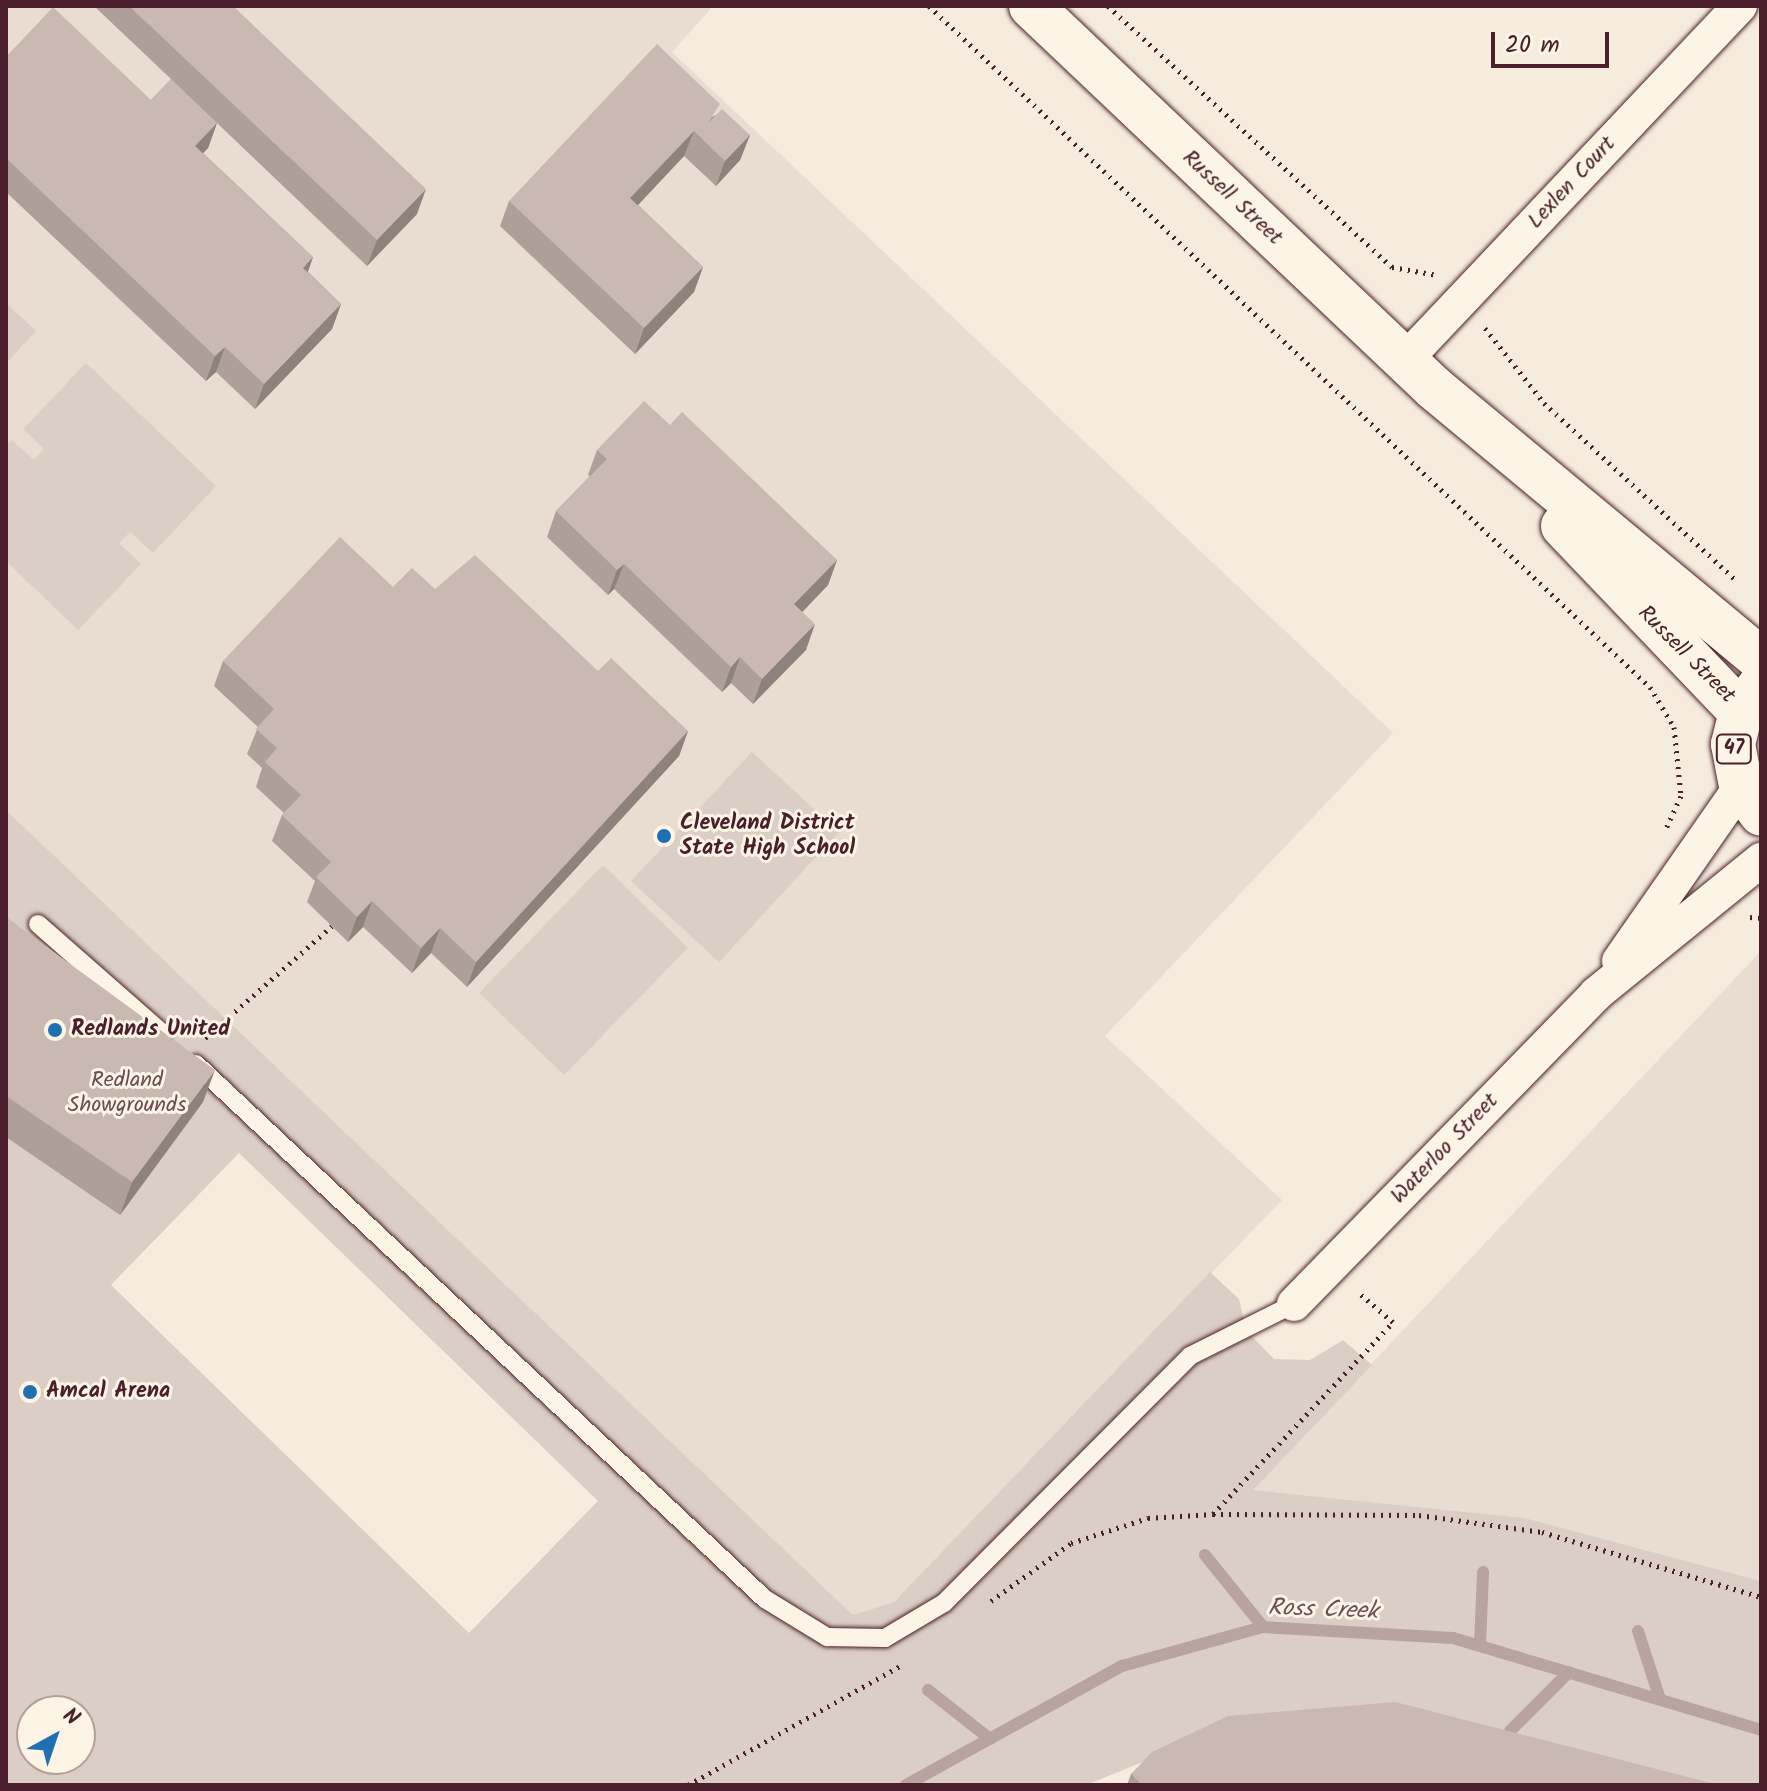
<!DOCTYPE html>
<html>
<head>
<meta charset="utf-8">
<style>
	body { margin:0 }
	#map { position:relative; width:1767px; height:1791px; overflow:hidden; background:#f5ecde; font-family:Kalam,sans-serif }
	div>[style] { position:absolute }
	.built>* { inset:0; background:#e8ddd0 }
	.green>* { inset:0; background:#dbcec4 }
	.stream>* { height:12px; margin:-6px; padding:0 6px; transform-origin:6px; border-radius:6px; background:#b8a39e }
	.path>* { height:5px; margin-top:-2.5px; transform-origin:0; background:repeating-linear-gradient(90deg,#4a1f2b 0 2px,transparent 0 8px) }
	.roads { filter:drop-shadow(0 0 2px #4a1f2b) drop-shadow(0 0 2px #4a1f2b) }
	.service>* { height:18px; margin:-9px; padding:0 9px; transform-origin:9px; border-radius:9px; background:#fcf5e5 }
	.minor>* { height:34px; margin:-17px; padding:0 17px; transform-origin:17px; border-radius:17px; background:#fcf5e5 }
	.secondary>* { height:44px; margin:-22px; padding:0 22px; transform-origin:22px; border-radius:22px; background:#fcf5e5 }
	.trunk>* { height:44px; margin:-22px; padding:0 22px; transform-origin:22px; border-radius:22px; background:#fcf5e5 }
	.wall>* { inset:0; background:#ae9f98 }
	.shaded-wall>* { inset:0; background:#8d827c }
	.building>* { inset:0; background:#cab9b1 }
	.dots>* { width:22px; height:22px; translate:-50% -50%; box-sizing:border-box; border:4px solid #fcf5e5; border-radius:50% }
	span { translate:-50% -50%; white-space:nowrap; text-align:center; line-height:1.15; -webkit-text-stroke:6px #fcf5e5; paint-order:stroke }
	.shield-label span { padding:2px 6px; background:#fcf5e5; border:2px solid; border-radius:6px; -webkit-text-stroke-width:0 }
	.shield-label { font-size:20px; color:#4a1f2b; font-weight:700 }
	.street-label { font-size:22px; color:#4a1f2b }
	.poi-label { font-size:22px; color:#4a1f2b; font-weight:700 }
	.left { translate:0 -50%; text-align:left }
	.park-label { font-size:22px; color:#6e4b51 }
	.water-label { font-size:24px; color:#704d53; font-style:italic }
	.frame { position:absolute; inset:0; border:8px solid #4a1f2b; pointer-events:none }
	.north { position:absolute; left:16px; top:1695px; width:80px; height:80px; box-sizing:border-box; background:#fcf5e5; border:2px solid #b59f9b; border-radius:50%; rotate:40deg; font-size:22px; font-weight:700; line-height:32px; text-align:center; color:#4a1f2b }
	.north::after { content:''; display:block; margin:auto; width:28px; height:36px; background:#1f6fb2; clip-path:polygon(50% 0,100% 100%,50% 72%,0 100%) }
	.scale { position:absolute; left:1491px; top:32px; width:118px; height:36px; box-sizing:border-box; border:4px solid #4a1f2b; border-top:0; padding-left:10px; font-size:24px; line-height:28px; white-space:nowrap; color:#4a1f2b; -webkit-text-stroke:6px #fcf5e5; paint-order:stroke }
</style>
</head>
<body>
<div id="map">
	<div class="built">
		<i style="clip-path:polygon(6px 6px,713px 6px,672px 52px,1393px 733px,1105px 1036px,1282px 1200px,894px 1602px,853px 1615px,6px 810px)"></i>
		<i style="clip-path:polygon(1761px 951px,1761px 1581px,1525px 1518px,1252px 1490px)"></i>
	</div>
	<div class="green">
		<i style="clip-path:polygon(6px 303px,36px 331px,6px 363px)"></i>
		<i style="clip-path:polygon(86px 363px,216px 486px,153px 553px,130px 532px,119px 543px,141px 564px,78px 630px,6px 561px,6px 446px,12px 440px,34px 460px,44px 449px,23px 429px)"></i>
		<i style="clip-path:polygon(752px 752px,839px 832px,719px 962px,631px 881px)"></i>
		<i style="clip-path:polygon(evenodd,6px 810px,853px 1615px,894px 1602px,1210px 1272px,1239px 1299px,1246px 1330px,1274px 1359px,1310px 1360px,1343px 1340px,1372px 1365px,1253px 1490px,1525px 1518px,1761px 1581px,1761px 1785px,1684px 1785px,1219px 1731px,1086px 1785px,6px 1785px,6px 810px,239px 1153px,598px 1501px,469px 1633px,111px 1285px,239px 1153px,6px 810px,32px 1711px,80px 1711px,80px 1759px,32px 1759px,32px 1711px)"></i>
		<i style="clip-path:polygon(603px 865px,688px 948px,564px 1075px,479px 993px)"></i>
	</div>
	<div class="stream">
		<i style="left:1205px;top:1555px;width:92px;rotate:51.1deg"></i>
		<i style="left:1638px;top:1631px;width:71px;rotate:72.1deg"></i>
		<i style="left:1480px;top:1645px;width:73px;rotate:-87.6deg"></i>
		<i style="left:928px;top:1690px;width:79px;rotate:38.3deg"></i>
		<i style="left:1510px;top:1731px;width:83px;rotate:-45deg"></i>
		<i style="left:906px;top:1785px;width:247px;rotate:-28.9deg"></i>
		<i style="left:1122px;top:1666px;width:146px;rotate:-15.5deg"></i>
		<i style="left:1263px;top:1627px;width:190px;rotate:3.3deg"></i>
		<i style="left:1453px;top:1638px;width:321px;rotate:16.6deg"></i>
	</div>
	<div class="path">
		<i style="left:929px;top:6px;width:992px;rotate:43.37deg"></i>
		<i style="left:1650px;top:687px;width:47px;rotate:59deg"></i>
		<i style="left:1674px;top:727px;width:69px;rotate:84.2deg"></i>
		<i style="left:1681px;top:796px;width:38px;rotate:115deg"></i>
		<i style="left:1108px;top:6px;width:386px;rotate:42.6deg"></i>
		<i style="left:1392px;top:267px;width:46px;rotate:10.1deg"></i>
		<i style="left:1485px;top:328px;width:95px;rotate:51.8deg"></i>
		<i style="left:1544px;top:403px;width:263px;rotate:42.7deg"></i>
		<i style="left:1750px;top:917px;width:11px;rotate:5deg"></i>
		<i style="left:205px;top:1038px;width:169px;rotate:-41.4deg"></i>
		<i style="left:1213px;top:1514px;width:263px;rotate:-46.8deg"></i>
		<i style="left:1393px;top:1322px;width:46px;rotate:-139.4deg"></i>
		<i style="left:991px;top:1601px;width:99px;rotate:-35.9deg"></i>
		<i style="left:1071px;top:1543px;width:81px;rotate:-18deg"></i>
		<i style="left:1148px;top:1518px;width:65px;rotate:-3.5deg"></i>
		<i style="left:1213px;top:1514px;width:206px;rotate:0.3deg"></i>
		<i style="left:1419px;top:1515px;width:124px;rotate:7.9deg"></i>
		<i style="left:1542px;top:1532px;width:228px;rotate:16.5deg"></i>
		<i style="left:688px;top:1785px;width:245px;rotate:-29.3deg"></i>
	</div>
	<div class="roads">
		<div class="service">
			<i style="left:38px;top:924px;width:165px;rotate:41.3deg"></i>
			<i style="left:196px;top:1064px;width:781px;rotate:43.24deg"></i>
			<i style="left:765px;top:1599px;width:73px;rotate:31.5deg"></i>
			<i style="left:827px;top:1637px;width:58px;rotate:1deg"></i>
			<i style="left:885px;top:1638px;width:69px;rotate:-30.7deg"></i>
			<i style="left:944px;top:1603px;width:349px;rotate:-45.1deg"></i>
			<i style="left:1190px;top:1356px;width:116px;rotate:-26.6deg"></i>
		</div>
		<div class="minor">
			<i style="left:1404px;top:361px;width:489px;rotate:-46.6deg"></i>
			<i style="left:1619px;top:961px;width:213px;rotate:-55.1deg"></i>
			<i style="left:1294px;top:1304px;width:433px;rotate:-45.7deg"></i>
			<i style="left:1596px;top:994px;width:213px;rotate:-39.1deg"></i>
		</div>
		<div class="secondary">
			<i style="left:1031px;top:6px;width:555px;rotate:43.47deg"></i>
			<i style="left:1434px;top:388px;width:425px;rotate:39.7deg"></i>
			<i style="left:1563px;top:526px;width:257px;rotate:46.3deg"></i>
		</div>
		<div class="trunk">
			<i style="left:1761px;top:684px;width:34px;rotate:126deg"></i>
			<i style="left:1741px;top:712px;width:33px;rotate:104deg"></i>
			<i style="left:1733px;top:744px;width:43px;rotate:79.2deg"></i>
			<i style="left:1741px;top:786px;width:34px;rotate:54deg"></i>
		</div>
	</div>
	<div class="wall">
		<i style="clip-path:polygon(94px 6px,233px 6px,417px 214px,367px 266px,217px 123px,208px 148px,203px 153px,313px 257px,308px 272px,341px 304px,332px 329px,255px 409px,216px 372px,206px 381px,6px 192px,6px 57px,151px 100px,171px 79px)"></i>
		<i style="clip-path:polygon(716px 115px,750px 135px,740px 160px,716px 186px,684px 156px,638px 205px,703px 267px,694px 292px,635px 354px,500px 226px,509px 201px)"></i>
		<i style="clip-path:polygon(670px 425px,837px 560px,828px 585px,802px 612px,806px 650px,753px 704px,731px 683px,722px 692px,614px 589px,608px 595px,547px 537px,556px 511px,590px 476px,588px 475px,597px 450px)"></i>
		<i style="clip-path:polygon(393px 587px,435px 589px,598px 671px,688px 731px,679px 756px,467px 987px,431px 953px,412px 973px,363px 927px,348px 942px,307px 902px,315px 881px,272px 841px,282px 815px,284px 813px,256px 787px,262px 768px,247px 754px,258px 727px,214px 686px,223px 661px)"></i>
		<i style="clip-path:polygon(6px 917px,203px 1102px,120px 1215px,6px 1137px)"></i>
		<i style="clip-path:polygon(1131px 1774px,1719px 1785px,1127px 1785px)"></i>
	</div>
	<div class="shaded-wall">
		<i style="clip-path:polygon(217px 123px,208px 148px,186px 171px,195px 146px)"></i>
		<i style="clip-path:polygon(694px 131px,684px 156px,621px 223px,630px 198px)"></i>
		<i style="clip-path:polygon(750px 135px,740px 160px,716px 186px,725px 161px)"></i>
		<i style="clip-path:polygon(426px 189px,417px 214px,367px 266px,377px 240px)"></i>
		<i style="clip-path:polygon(313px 257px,304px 282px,303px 268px)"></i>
		<i style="clip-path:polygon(703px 267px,694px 292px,635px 354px,644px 328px)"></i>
		<i style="clip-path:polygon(341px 304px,332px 329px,255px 409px,264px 384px)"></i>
		<i style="clip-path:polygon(225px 347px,216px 372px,206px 381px,215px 356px)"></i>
		<i style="clip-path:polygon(837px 560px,828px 585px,785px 630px,794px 604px)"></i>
		<i style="clip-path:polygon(624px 564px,614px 589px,608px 595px,617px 570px)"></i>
		<i style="clip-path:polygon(815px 624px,806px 650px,753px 704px,762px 679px)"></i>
		<i style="clip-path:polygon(740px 657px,731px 683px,722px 692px,731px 667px)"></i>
		<i style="clip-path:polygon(688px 731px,679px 756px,467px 987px,476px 962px)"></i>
		<i style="clip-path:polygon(372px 901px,363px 927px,348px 942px,357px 917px)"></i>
		<i style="clip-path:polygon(440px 928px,431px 953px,412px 973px,421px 948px)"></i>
		<i style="clip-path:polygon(215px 1070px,203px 1102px,120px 1215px,132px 1182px)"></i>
	</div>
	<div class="building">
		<i style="clip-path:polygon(129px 6px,233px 6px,426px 189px,377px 240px)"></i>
		<i style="clip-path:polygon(53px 7px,151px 100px,171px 79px,217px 123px,195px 146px,313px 257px,303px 268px,341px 304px,264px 384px,225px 347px,215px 356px,6px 158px,6px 57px)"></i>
		<i style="clip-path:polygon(657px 44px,720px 104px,708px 123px,722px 109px,750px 135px,725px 161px,694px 131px,630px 198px,703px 267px,644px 328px,509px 201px)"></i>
		<i style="clip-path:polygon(644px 401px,670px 425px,682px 412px,837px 560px,794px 604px,815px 624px,762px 679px,740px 657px,731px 667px,624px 564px,617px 570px,556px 511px,607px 459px,597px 450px)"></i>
		<i style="clip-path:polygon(340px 537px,393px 587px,412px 568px,435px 589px,475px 555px,598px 671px,611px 658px,688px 731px,476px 962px,440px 928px,421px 948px,372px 901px,357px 917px,316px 877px,331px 862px,282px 815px,301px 795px,265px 762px,277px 748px,256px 729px,274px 709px,223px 661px)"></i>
		<i style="clip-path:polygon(6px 917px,215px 1070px,132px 1182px,6px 1096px)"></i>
		<i style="clip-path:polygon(1395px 1702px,1719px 1785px,1142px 1785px,1131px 1774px,1152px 1752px,1228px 1716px)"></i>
	</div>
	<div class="dots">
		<i style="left:664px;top:836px;background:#1f6fb2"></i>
		<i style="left:55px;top:1030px;background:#1f6fb2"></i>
		<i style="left:30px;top:1392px;background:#1f6fb2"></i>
	</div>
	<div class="shield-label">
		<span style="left:1734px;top:749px">47</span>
	</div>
	<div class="street-label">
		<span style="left:1572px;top:183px;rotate:-47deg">Lexlen Court</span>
		<span style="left:1232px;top:198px;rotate:43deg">Russell Street</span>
		<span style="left:1686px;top:655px;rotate:45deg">Russell Street</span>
		<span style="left:1445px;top:1149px;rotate:-46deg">Waterloo Street</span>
	</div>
	<div class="poi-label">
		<span class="left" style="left:680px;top:836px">Cleveland District<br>State High School</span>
		<span class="left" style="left:71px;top:1030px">Redlands United</span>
		<span class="left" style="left:46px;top:1392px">Amcal Arena</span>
	</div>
	<div class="park-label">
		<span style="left:127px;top:1093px">Redland<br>Showgrounds</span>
	</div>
	<div class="water-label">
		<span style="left:1323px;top:1610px;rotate:2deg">Ross Creek</span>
	</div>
	<div class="frame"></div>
	<div class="north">N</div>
	<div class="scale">20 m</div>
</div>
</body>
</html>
